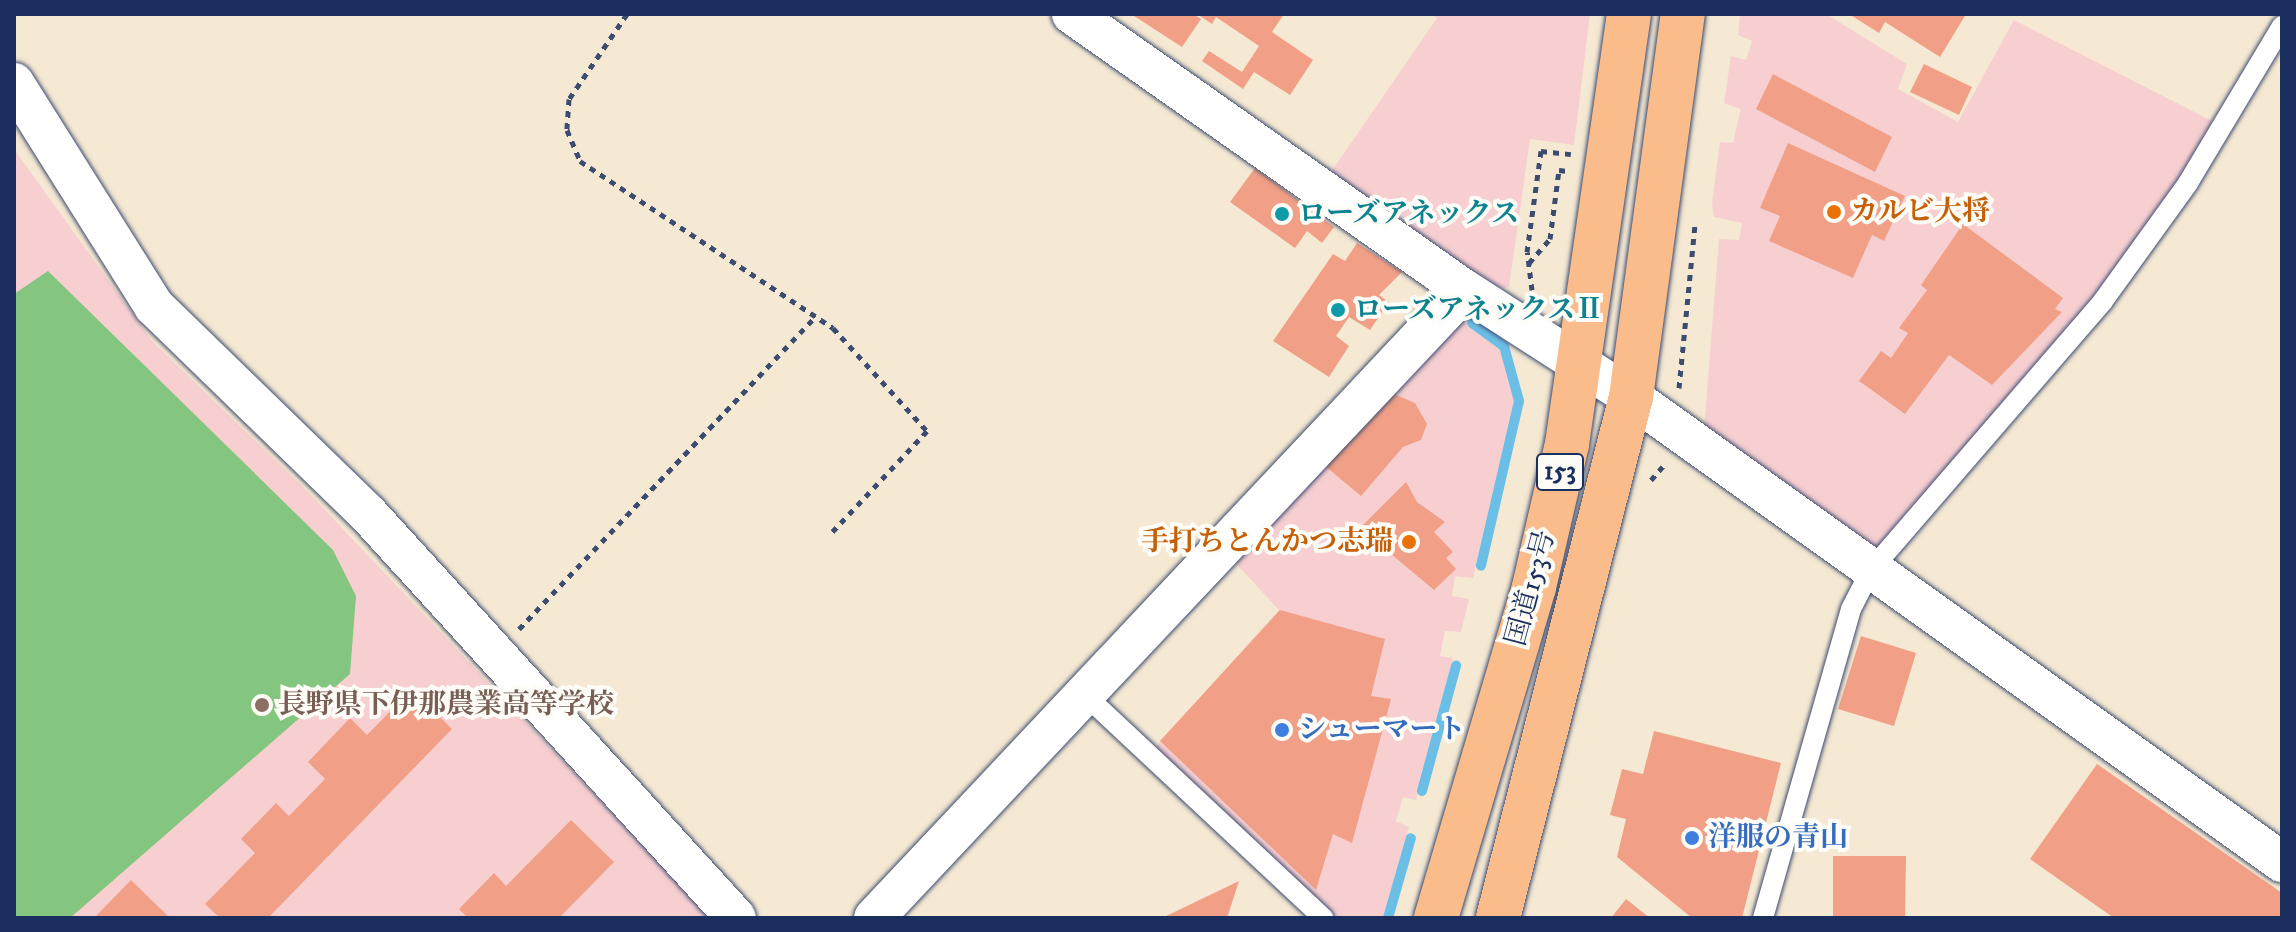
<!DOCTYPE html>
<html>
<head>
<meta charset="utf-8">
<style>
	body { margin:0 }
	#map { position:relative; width:2296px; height:932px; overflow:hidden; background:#f5e9d3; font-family:"IM FELL DW Pica","Noto Serif JP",serif }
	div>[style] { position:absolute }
	.built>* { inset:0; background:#f7cfd1 }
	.green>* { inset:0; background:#84c67f }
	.stream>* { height:10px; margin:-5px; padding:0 5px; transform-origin:5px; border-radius:5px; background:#6bbfe7 }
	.building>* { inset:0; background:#f1a087 }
	.path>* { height:5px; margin-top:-2.5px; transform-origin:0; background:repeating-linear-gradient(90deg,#3c4b70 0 6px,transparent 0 12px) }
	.roads { filter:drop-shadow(0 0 2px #3c4b70) drop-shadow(0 0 2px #3c4b70) }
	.service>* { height:20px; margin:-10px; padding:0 10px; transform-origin:10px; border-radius:10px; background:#fff }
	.minor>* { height:40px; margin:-20px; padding:0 20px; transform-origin:20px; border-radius:20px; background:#fff }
	.trunk>* { height:44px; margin:-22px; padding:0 22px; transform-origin:22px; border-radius:22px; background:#fabc8b }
	.dots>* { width:22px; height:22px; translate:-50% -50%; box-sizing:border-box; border:4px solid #fdfcf7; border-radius:50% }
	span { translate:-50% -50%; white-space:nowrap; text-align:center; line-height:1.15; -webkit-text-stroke:8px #fdfcf7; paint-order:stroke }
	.shield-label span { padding:2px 6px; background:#fdfcf7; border:2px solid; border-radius:6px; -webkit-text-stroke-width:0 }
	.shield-label { font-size:26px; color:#1b2f5e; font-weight:700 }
	.food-label { font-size:28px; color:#c56008; font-weight:700 }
	.left { translate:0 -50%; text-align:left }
	.right { translate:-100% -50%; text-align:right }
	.culture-label { font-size:28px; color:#0d838f; font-weight:700 }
	.street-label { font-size:28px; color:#1b2f5e }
	.education-label { font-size:28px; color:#785e54; font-weight:700 }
	.shop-label { font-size:28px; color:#366cbe; font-weight:700 }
	.frame { position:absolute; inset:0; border:16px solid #1b2f5e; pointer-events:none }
</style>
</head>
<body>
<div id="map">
	<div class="built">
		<i style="clip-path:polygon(1432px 14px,1590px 14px,1574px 145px,1530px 139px,1509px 287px,1487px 290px,1329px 175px,1437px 18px)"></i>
		<i style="clip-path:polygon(1740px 14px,1826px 14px,1907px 64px,1898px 89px,1958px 122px,2014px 20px,2212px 121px,2181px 187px,2102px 291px,1877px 550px,1704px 430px,1719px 239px,1739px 240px,1742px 223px,1714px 217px,1712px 203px,1720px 142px,1733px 143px,1741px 109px,1724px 103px,1731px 56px,1746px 60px,1752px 41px,1738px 35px)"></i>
		<i style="clip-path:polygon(14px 149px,152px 341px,308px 492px,711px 918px,14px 918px)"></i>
		<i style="clip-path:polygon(1459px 318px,1501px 349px,1515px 401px,1473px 578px,1455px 576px,1452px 596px,1469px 599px,1461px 632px,1445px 631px,1440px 656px,1453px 658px,1416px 800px,1403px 797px,1396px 821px,1409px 827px,1383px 918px,1337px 918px,1154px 749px,1279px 610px,1229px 556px)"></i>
	</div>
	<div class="green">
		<i style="clip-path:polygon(48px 271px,333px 550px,356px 596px,350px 674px,70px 918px,14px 918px,14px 294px)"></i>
	</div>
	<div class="stream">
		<i style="left:1472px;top:323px;width:39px;rotate:36deg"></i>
		<i style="left:1504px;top:346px;width:57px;rotate:74.7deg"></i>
		<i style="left:1519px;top:401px;width:169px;rotate:103deg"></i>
		<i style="left:1422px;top:791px;width:130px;rotate:-74.8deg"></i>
		<i style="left:1388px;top:918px;width:83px;rotate:-74deg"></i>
	</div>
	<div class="building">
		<i style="clip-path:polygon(1131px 14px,1193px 14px,1201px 19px,1182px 47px)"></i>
		<i style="clip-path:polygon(1197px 14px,1284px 14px,1272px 32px,1313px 60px,1290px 95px,1254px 72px,1243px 89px,1202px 61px,1209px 51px,1242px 72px,1259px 46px,1216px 17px,1212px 24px)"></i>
		<i style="clip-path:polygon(1849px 14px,1966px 14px,1940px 57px,1885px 22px,1879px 33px)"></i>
		<i style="clip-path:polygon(1924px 64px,1972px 87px,1959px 115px,1910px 92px)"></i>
		<i style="clip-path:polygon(1773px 74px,1892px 137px,1875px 172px,1756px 109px)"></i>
		<i style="clip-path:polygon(1788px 143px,1905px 196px,1884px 241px,1872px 235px,1853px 278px,1769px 241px,1780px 216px,1760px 208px)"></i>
		<i style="clip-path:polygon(1255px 168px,1334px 227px,1322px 243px,1307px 231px,1295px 248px,1230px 202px)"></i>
		<i style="clip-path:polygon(1963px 224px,2063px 298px,2055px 309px,2062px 312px,1992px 385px,1949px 355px,1905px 414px,1859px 381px,1881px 351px,1891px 358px,1908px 333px,1899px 328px,1927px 290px,1921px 285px)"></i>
		<i style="clip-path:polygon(1357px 243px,1402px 272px,1379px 295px,1389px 302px,1370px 330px,1349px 317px,1336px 336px,1349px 346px,1329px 377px,1273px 341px,1333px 254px,1345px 261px)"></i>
		<i style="clip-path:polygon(1394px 394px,1415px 403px,1427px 424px,1421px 440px,1403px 447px,1361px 496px,1325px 466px)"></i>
		<i style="clip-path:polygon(1406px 482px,1417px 502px,1445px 522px,1434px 532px,1453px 552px,1446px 558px,1456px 569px,1434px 590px,1360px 528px)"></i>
		<i style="clip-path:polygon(1280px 610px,1385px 639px,1371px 696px,1391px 699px,1352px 843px,1333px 834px,1316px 890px,1160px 741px)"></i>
		<i style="clip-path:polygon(1861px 636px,1916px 653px,1894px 726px,1838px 709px)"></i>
		<i style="clip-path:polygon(412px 689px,452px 729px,268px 918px,220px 918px,205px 904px,255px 853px,241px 839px,276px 803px,289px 816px,325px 779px,308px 762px,350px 718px,367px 735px)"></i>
		<i style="clip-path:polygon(1654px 731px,1781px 763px,1742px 918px,1692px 918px,1617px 857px,1626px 819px,1610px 815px,1622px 769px,1643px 774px)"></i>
		<i style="clip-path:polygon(2097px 764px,2282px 893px,2282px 918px,2114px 918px,2030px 859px)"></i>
		<i style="clip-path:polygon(571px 820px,614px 862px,559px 918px,468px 918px,459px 909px,494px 873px,506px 886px)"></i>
		<i style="clip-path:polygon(1833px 856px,1906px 856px,1905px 918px,1833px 918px)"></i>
		<i style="clip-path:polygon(131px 880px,170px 918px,94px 918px)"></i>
		<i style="clip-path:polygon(1239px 881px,1227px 918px,1162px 918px)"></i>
		<i style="clip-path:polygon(1626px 899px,1650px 918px,1611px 918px)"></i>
	</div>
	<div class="path">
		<i style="left:627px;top:14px;width:103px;rotate:124.3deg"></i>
		<i style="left:569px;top:99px;width:31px;rotate:94deg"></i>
		<i style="left:567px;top:130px;width:34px;rotate:67deg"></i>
		<i style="left:580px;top:161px;width:303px;rotate:33.4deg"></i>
		<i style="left:833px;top:328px;width:139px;rotate:47.6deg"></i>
		<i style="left:927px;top:431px;width:139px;rotate:133.2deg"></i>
		<i style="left:1529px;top:263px;width:32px;rotate:-49deg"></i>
		<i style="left:1550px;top:239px;width:70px;rotate:-82.6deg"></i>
		<i style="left:1559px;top:170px;width:9px;rotate:6deg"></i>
		<i style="left:1532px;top:290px;width:38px;rotate:-97deg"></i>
		<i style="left:1527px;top:252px;width:102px;rotate:-82.1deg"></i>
		<i style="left:1541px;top:151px;width:30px;rotate:6deg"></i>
		<i style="left:1679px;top:388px;width:165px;rotate:-84.4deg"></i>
		<i style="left:1651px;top:480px;width:20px;rotate:-49deg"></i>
		<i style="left:519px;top:629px;width:431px;rotate:-46.5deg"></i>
	</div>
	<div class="roads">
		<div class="service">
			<i style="left:1084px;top:694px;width:328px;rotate:43.1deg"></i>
			<i style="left:1763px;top:918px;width:321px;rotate:-74.1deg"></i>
			<i style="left:1851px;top:609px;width:44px;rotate:-62.9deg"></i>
			<i style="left:1871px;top:570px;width:355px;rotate:-49.2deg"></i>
			<i style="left:2103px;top:301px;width:145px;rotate:-54.2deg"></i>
			<i style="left:2188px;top:183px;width:183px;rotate:-59.1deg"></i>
		</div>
		<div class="minor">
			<i style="left:1072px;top:14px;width:480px;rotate:35.1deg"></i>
			<i style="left:1465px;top:290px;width:197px;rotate:32.8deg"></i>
			<i style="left:1631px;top:397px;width:800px;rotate:35.54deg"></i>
			<i style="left:14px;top:83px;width:263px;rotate:57.9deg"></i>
			<i style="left:154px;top:306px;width:298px;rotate:44.2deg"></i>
			<i style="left:368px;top:514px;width:546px;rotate:47.67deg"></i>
			<i style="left:874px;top:918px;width:862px;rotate:-46.74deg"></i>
		</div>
		<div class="trunk">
			<i style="left:1436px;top:918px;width:345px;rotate:-73.5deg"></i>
			<i style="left:1534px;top:587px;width:147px;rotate:-77deg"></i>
			<i style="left:1567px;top:444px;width:434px;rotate:-81.8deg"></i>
			<i style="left:1498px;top:918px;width:538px;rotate:-75.68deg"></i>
			<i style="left:1631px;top:397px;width:387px;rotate:-82.3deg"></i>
		</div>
	</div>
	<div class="dots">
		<i style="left:1834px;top:212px;background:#e8710a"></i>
		<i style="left:1282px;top:214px;background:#0f9aa8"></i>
		<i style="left:1338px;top:310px;background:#0f9aa8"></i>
		<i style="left:1409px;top:542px;background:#e8710a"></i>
		<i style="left:262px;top:705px;background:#8d6e63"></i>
		<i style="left:1282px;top:730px;background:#3f7fe0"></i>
		<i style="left:1692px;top:838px;background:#3f7fe0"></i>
	</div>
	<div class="shield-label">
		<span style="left:1560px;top:472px">153</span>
	</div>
	<div class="food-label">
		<span class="left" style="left:1850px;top:212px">カルビ大将</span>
		<span class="right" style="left:1393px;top:542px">手打ちとんかつ志瑞</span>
	</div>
	<div class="culture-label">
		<span class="left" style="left:1298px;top:214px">ローズアネックス</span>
		<span class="left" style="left:1354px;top:310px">ローズアネックスⅡ</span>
	</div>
	<div class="street-label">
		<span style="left:1531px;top:588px;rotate:-75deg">国道153号</span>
	</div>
	<div class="education-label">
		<span class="left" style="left:278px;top:705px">長野県下伊那農業高等学校</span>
	</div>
	<div class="shop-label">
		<span class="left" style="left:1298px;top:730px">シューマート</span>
		<span class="left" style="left:1708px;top:838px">洋服の青山</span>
	</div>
	<div class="frame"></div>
</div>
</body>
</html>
